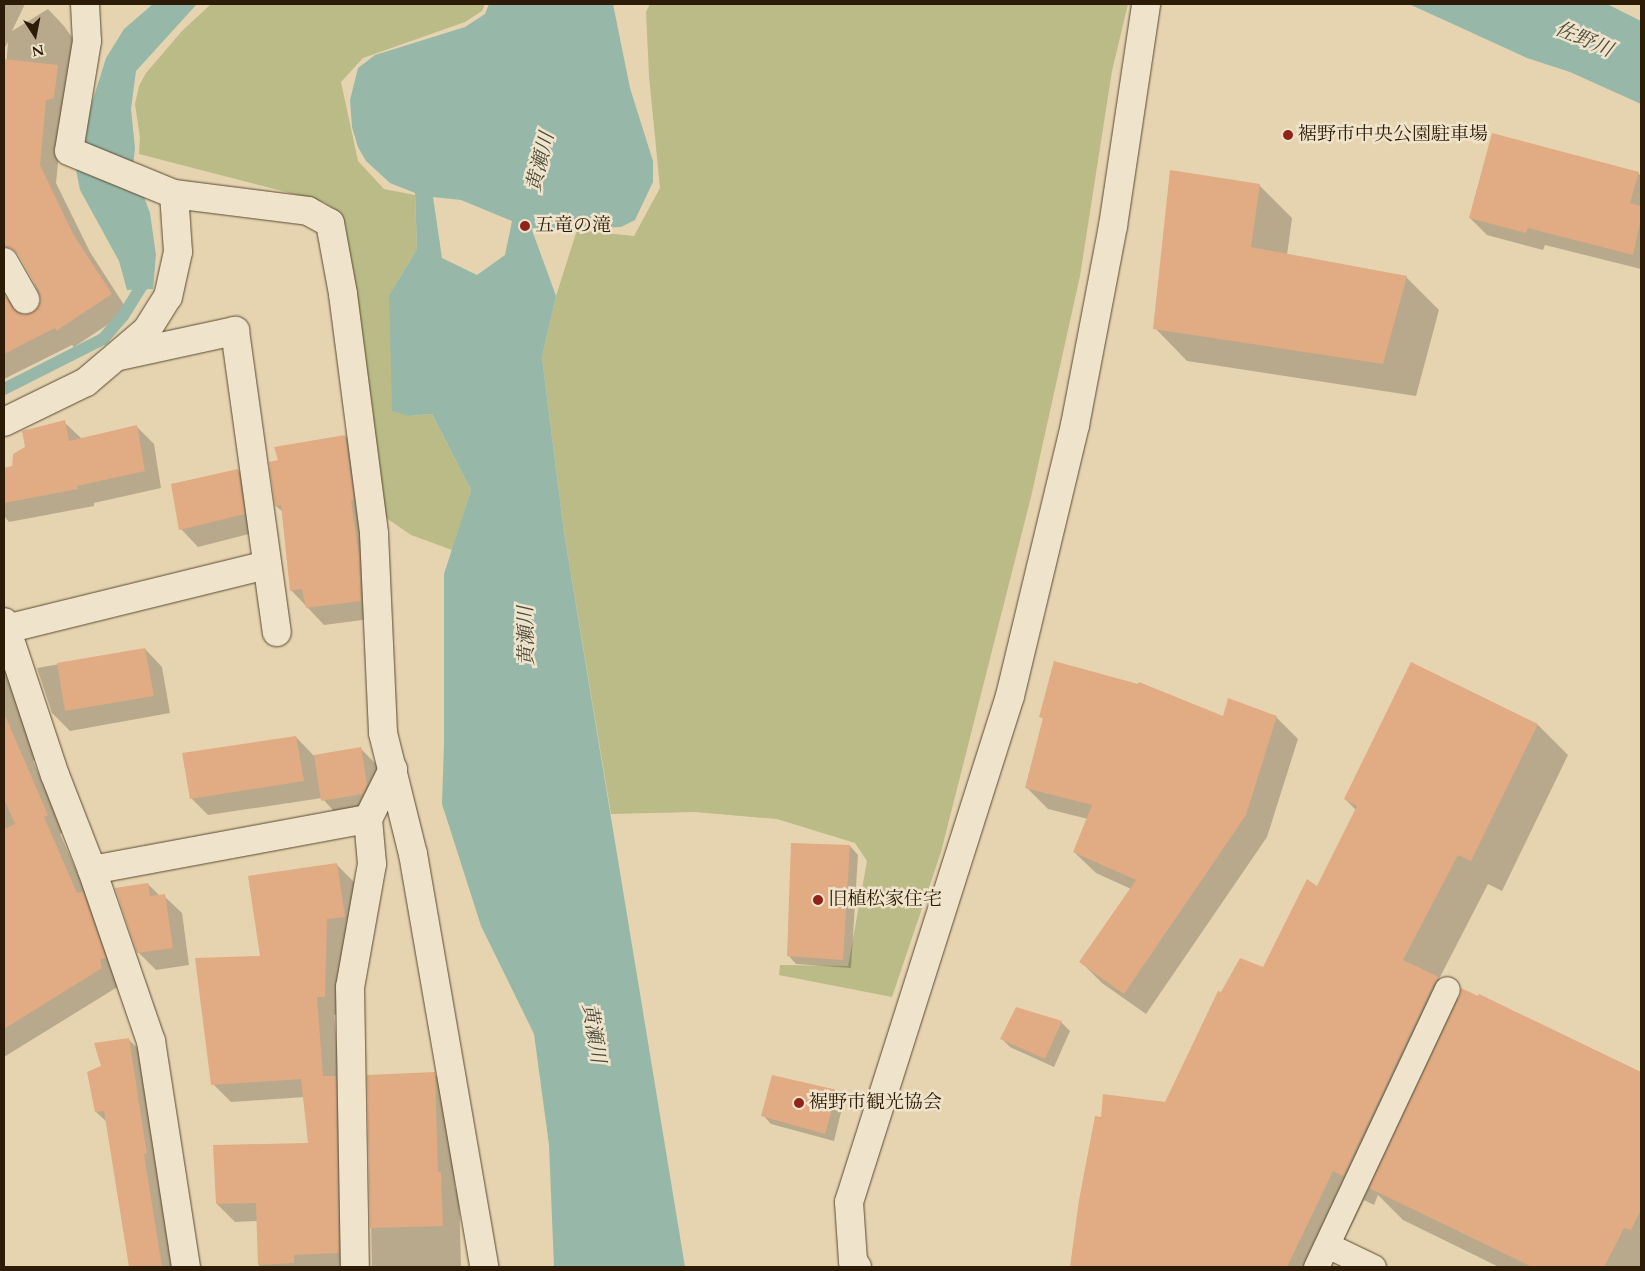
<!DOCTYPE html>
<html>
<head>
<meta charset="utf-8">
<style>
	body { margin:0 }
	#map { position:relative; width:1645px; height:1271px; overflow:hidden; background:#e6d4b0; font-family:Cardo,"Noto Serif JP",serif }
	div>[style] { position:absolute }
	.green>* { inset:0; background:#bbbb87 }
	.water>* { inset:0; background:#97b8a8 }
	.shadow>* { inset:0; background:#0003 }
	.stream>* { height:12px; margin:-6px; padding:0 6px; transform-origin:6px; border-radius:6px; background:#97b8a8 }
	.building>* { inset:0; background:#e1ab83 }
	.roads { filter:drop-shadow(0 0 1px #5a4a31) drop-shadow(0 0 1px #5a4a31) }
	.service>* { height:25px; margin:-12.5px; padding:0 12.5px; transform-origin:12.5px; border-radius:12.5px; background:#efe3cc }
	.minor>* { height:28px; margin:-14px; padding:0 14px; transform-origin:14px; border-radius:14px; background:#efe3cc }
	.dots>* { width:14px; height:14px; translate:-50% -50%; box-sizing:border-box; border:2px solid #efe3cc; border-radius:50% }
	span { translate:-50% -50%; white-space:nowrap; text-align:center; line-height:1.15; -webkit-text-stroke:5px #efe3cc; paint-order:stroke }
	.poi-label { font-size:19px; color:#2c1c07 }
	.left { translate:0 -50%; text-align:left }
	.water-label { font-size:20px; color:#4c4b37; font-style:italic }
	.frame { position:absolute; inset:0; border:5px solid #2c1c07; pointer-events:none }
	.north { position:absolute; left:10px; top:10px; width:50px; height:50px; -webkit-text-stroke:4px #efe3cc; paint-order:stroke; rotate:169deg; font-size:14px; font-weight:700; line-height:20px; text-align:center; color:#2c1c07 }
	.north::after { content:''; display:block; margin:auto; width:18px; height:22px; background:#2c1c07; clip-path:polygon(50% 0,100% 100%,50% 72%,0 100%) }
</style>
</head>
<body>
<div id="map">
	<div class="green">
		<i style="clip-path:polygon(211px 4px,485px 4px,482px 11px,465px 22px,363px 58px,341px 82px,358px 161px,384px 189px,415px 195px,417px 249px,389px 295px,409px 416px,432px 414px,471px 490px,452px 550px,411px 535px,382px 515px,372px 413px,346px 227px,341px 214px,324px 202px,139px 154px,140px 138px,135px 104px,139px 86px,146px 73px,182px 31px)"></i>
		<i style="clip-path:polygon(650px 4px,1128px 4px,1112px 71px,1080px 276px,1031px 497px,941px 852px,892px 997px,779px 975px,780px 965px,848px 966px,867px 861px,855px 843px,777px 819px,695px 812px,611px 814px,564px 532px,542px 357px,556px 296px,577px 230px,634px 236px,660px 188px,649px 76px,646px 12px)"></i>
	</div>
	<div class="water">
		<i style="clip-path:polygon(153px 4px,197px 4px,136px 71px,131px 109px,135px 148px,133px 167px,150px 213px,156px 255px,153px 289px,127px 290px,119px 261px,80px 190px,74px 160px,106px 58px,124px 29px)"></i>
		<i style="clip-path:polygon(evenodd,489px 4px,613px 4px,630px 88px,653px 161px,653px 182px,635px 220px,621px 227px,532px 230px,556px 296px,542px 357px,564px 532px,685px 1267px,554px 1267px,549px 1145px,534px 1034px,481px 926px,442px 804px,444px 744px,444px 574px,471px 490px,432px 414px,409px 416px,392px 411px,389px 295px,417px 249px,415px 193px,390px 183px,366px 161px,358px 147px,352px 127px,350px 100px,358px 68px,375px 55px,465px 27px,485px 14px,489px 4px,433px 197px,461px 200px,512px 221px,505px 255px,477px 275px,442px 258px,433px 197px)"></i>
		<i style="clip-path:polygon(1409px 4px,1607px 4px,1641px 21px,1641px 104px,1570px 72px,1527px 58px)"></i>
	</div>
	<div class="shadow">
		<i style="clip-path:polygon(4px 4px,25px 4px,12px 31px,48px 9px,64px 26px,78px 46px,64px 105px,56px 183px,90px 252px,128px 311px,74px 347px,72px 345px,4px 379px,4px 295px,23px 315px,34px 313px,39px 308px,42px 300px,4px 217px,4px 107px,14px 102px,4px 92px,8px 42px,4px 49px)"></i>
		<i style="clip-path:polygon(1638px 173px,1641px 176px,1641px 269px,1545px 245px,1543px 250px,1487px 235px,1470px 218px)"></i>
		<i style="clip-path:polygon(1259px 185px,1292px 218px,1287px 255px,1406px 277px,1439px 310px,1416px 396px,1187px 361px,1155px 328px)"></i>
		<i style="clip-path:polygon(64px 422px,82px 439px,136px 426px,154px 444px,161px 488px,94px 503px,94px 506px,9px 522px,4px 516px,4px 469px,13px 467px)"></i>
		<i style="clip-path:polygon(345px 436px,362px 454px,378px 618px,324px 625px,291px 590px,283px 512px,276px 506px,270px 463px)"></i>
		<i style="clip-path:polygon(238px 470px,255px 488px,261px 531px,198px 547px,181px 529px)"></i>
		<i style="clip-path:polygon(145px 649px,162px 667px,170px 713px,70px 731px,52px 713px,37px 668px)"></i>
		<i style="clip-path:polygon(4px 652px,41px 758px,33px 761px,64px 832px,60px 834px,89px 899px,119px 986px,4px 1057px,4px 978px,13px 972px,4px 950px)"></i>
		<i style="clip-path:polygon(1041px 716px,1276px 717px,1298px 739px,1267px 837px,1146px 1014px,1102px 983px,1081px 962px,1131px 889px,1096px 873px,1074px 852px,1088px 819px,1048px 809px,1027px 788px,1044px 720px)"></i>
		<i style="clip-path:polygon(1538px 725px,1568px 755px,1502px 891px,1488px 884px,1439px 979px,1459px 999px,1478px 997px,1479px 995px,1641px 1074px,1641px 1267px,1499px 1267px,1403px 1220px,1378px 1195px,1374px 1205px,1364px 1200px,1331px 1267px,1072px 1267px,1080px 1200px,1102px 1118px,1166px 1103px,1222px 994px,1263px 969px,1317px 888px,1356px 810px,1345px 799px)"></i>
		<i style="clip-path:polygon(296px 737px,314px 756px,361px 749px,378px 766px,384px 803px,340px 818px,322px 798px,208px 815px,191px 798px)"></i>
		<i style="clip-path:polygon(850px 846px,858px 855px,851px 968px,796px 964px,788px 955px)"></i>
		<i style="clip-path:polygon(336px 864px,354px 882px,362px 934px,345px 937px,342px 1014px,334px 1015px,357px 1267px,259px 1267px,258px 1221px,235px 1222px,217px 1204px,309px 1144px,305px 1097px,231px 1102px,213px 1084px,261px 957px)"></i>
		<i style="clip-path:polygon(148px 884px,160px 896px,164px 896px,182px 913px,189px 965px,156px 970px,138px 952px)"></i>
		<i style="clip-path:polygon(1061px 1022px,1070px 1031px,1054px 1067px,1010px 1047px,1002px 1039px)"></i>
		<i style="clip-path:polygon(128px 1039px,146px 1056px,177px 1267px,130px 1267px,107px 1122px,96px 1112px,103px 1067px)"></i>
		<i style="clip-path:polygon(434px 1074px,452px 1092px,455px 1188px,459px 1192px,461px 1267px,372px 1267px,368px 1076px)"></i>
		<i style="clip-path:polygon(836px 1091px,844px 1100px,834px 1141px,771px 1124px,763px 1115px)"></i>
	</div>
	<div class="stream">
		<i style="left:4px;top:389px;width:111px;rotate:-26.8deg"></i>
		<i style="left:103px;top:339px;width:30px;rotate:-49deg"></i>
		<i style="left:123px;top:316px;width:34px;rotate:-58deg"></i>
		<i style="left:141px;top:287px;width:15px;rotate:-106deg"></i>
	</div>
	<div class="building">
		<i style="clip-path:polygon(4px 59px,58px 65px,54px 98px,46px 100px,40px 165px,73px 234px,112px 294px,56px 331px,55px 328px,4px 354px,4px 293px,12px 307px,17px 312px,24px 315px,33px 312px,38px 307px,41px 300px,39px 291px,18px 254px,11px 248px,4px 246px)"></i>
		<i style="clip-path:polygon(1492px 133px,1639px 172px,1630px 203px,1641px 206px,1641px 219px,1633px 255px,1528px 228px,1526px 233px,1469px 218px)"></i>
		<i style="clip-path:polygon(1170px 170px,1260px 184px,1251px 247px,1407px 276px,1383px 364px,1153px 329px)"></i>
		<i style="clip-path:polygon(65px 420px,69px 441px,137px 425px,145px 471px,77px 486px,78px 489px,4px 503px,4px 468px,12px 466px,13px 454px,25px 447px,22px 431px)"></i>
		<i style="clip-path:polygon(345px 435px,354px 500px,351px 501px,359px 556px,361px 601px,306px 608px,302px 589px,290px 591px,281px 505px,275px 506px,269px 462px,278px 460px,274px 447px)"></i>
		<i style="clip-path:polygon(238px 469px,245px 514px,179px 530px,171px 484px)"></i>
		<i style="clip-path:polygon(145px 648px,154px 696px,65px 711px,57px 663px)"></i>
		<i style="clip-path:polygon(1054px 661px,1138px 684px,1139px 682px,1223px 716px,1228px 698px,1277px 716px,1246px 815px,1124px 994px,1079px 962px,1136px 880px,1073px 852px,1092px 805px,1025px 788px,1043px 718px,1039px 717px)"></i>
		<i style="clip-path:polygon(1411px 662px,1538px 724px,1471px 861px,1458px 855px,1403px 960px,1439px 977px,1434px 983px,1343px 1176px,1333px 1171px,1287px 1267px,1070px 1267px,1079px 1200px,1095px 1116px,1101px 1117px,1103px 1094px,1165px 1102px,1218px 991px,1221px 992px,1240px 958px,1263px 967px,1307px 879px,1317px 886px,1357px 806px,1344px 799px)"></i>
		<i style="clip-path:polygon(4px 713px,48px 815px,44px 817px,77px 893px,83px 892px,106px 958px,100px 959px,102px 968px,4px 1029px,4px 829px,15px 824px,4px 799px)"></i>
		<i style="clip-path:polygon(296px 736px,304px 781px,190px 799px,182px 753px)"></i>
		<i style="clip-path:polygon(361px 747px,367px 785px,363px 794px,321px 801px,314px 755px)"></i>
		<i style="clip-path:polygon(791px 843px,850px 845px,843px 960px,787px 956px)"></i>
		<i style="clip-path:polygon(337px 863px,345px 917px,327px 919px,325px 997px,317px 997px,323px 1076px,336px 1076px,339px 1253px,294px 1255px,294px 1263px,258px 1265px,256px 1203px,216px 1204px,213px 1145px,308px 1143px,301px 1079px,211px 1085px,195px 958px,260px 956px,248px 876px)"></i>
		<i style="clip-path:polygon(148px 883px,150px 896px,165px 894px,173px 948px,137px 953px,115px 888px)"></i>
		<i style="clip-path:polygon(1461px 988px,1478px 996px,1479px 994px,1641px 1072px,1641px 1209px,1631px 1230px,1624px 1228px,1604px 1267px,1532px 1267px,1369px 1188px,1460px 995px)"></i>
		<i style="clip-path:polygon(1016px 1007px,1062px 1021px,1045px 1059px,1000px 1039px)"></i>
		<i style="clip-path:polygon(129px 1038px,147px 1154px,144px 1154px,162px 1267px,129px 1267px,104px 1111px,95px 1112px,87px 1072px,101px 1066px,94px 1043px)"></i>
		<i style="clip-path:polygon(435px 1072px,438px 1172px,441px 1172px,443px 1226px,370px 1228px,367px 1075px)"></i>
		<i style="clip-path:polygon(772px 1075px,837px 1090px,825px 1134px,761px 1116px)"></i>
	</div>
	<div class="roads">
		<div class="service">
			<i style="left:1327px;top:1245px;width:51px;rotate:25.6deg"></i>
			<i style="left:1316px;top:1267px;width:307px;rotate:-64.8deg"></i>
		</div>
		<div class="minor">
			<i style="left:85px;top:4px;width:37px;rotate:87deg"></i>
			<i style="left:87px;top:41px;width:111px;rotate:99.3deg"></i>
			<i style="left:69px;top:151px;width:113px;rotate:22.3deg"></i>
			<i style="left:4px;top:262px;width:43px;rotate:60.4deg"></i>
			<i style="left:119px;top:356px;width:119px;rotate:-12.2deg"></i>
			<i style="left:235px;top:331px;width:304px;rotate:82.1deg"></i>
			<i style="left:4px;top:422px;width:91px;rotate:-26deg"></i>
			<i style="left:86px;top:382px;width:80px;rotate:-40.4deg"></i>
			<i style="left:147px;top:330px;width:39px;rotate:-58deg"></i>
			<i style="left:168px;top:297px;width:46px;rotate:-77.5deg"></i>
			<i style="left:178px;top:252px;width:58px;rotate:-93.9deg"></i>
			<i style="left:174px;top:194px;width:135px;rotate:7.2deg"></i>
			<i style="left:308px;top:211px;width:25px;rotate:29deg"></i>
			<i style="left:330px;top:223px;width:72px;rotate:79.6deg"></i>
			<i style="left:343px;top:294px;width:242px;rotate:82.6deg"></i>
			<i style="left:374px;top:534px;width:199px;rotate:87.4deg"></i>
			<i style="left:383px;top:733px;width:125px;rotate:76.1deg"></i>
			<i style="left:413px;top:854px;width:419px;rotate:80.2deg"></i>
			<i style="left:4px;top:622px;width:161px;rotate:71.6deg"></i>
			<i style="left:55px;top:775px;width:102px;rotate:68.7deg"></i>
			<i style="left:92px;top:870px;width:181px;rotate:71deg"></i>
			<i style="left:151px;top:1041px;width:229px;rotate:81.2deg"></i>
			<i style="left:6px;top:629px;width:268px;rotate:-13.8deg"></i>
			<i style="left:368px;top:819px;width:56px;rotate:-63.4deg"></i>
			<i style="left:92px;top:870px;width:281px;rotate:-10.5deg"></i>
			<i style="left:368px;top:819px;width:45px;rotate:84.9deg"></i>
			<i style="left:372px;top:864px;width:125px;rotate:100.1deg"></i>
			<i style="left:350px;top:987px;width:280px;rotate:89deg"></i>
			<i style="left:857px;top:1267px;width:7px;rotate:-124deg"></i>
			<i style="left:853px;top:1261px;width:59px;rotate:-93.9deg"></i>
			<i style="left:849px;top:1202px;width:531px;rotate:-72.35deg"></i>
			<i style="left:1010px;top:696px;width:279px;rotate:-76.5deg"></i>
			<i style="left:1075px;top:425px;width:203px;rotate:-79.2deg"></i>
			<i style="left:1113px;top:226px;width:224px;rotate:-81.5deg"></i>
		</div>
	</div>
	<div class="dots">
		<i style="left:1288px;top:135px;background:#8f2418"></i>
		<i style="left:525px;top:226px;background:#8f2418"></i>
		<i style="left:818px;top:900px;background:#8f2418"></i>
		<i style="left:799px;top:1103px;background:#8f2418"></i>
	</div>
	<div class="poi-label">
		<span class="left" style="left:1298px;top:135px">裾野市中央公園駐車場</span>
		<span class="left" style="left:535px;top:226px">五竜の滝</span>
		<span class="left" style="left:828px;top:900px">旧植松家住宅</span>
		<span class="left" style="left:809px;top:1103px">裾野市観光協会</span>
	</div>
	<div class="water-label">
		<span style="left:1584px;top:39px;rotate:23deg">佐野川</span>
		<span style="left:540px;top:162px;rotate:-76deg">黄瀬川</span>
		<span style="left:526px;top:636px;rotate:-91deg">黄瀬川</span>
		<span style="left:594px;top:1033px;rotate:81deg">黄瀬川</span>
	</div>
	<div class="frame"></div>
	<div class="north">N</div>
</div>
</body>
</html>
